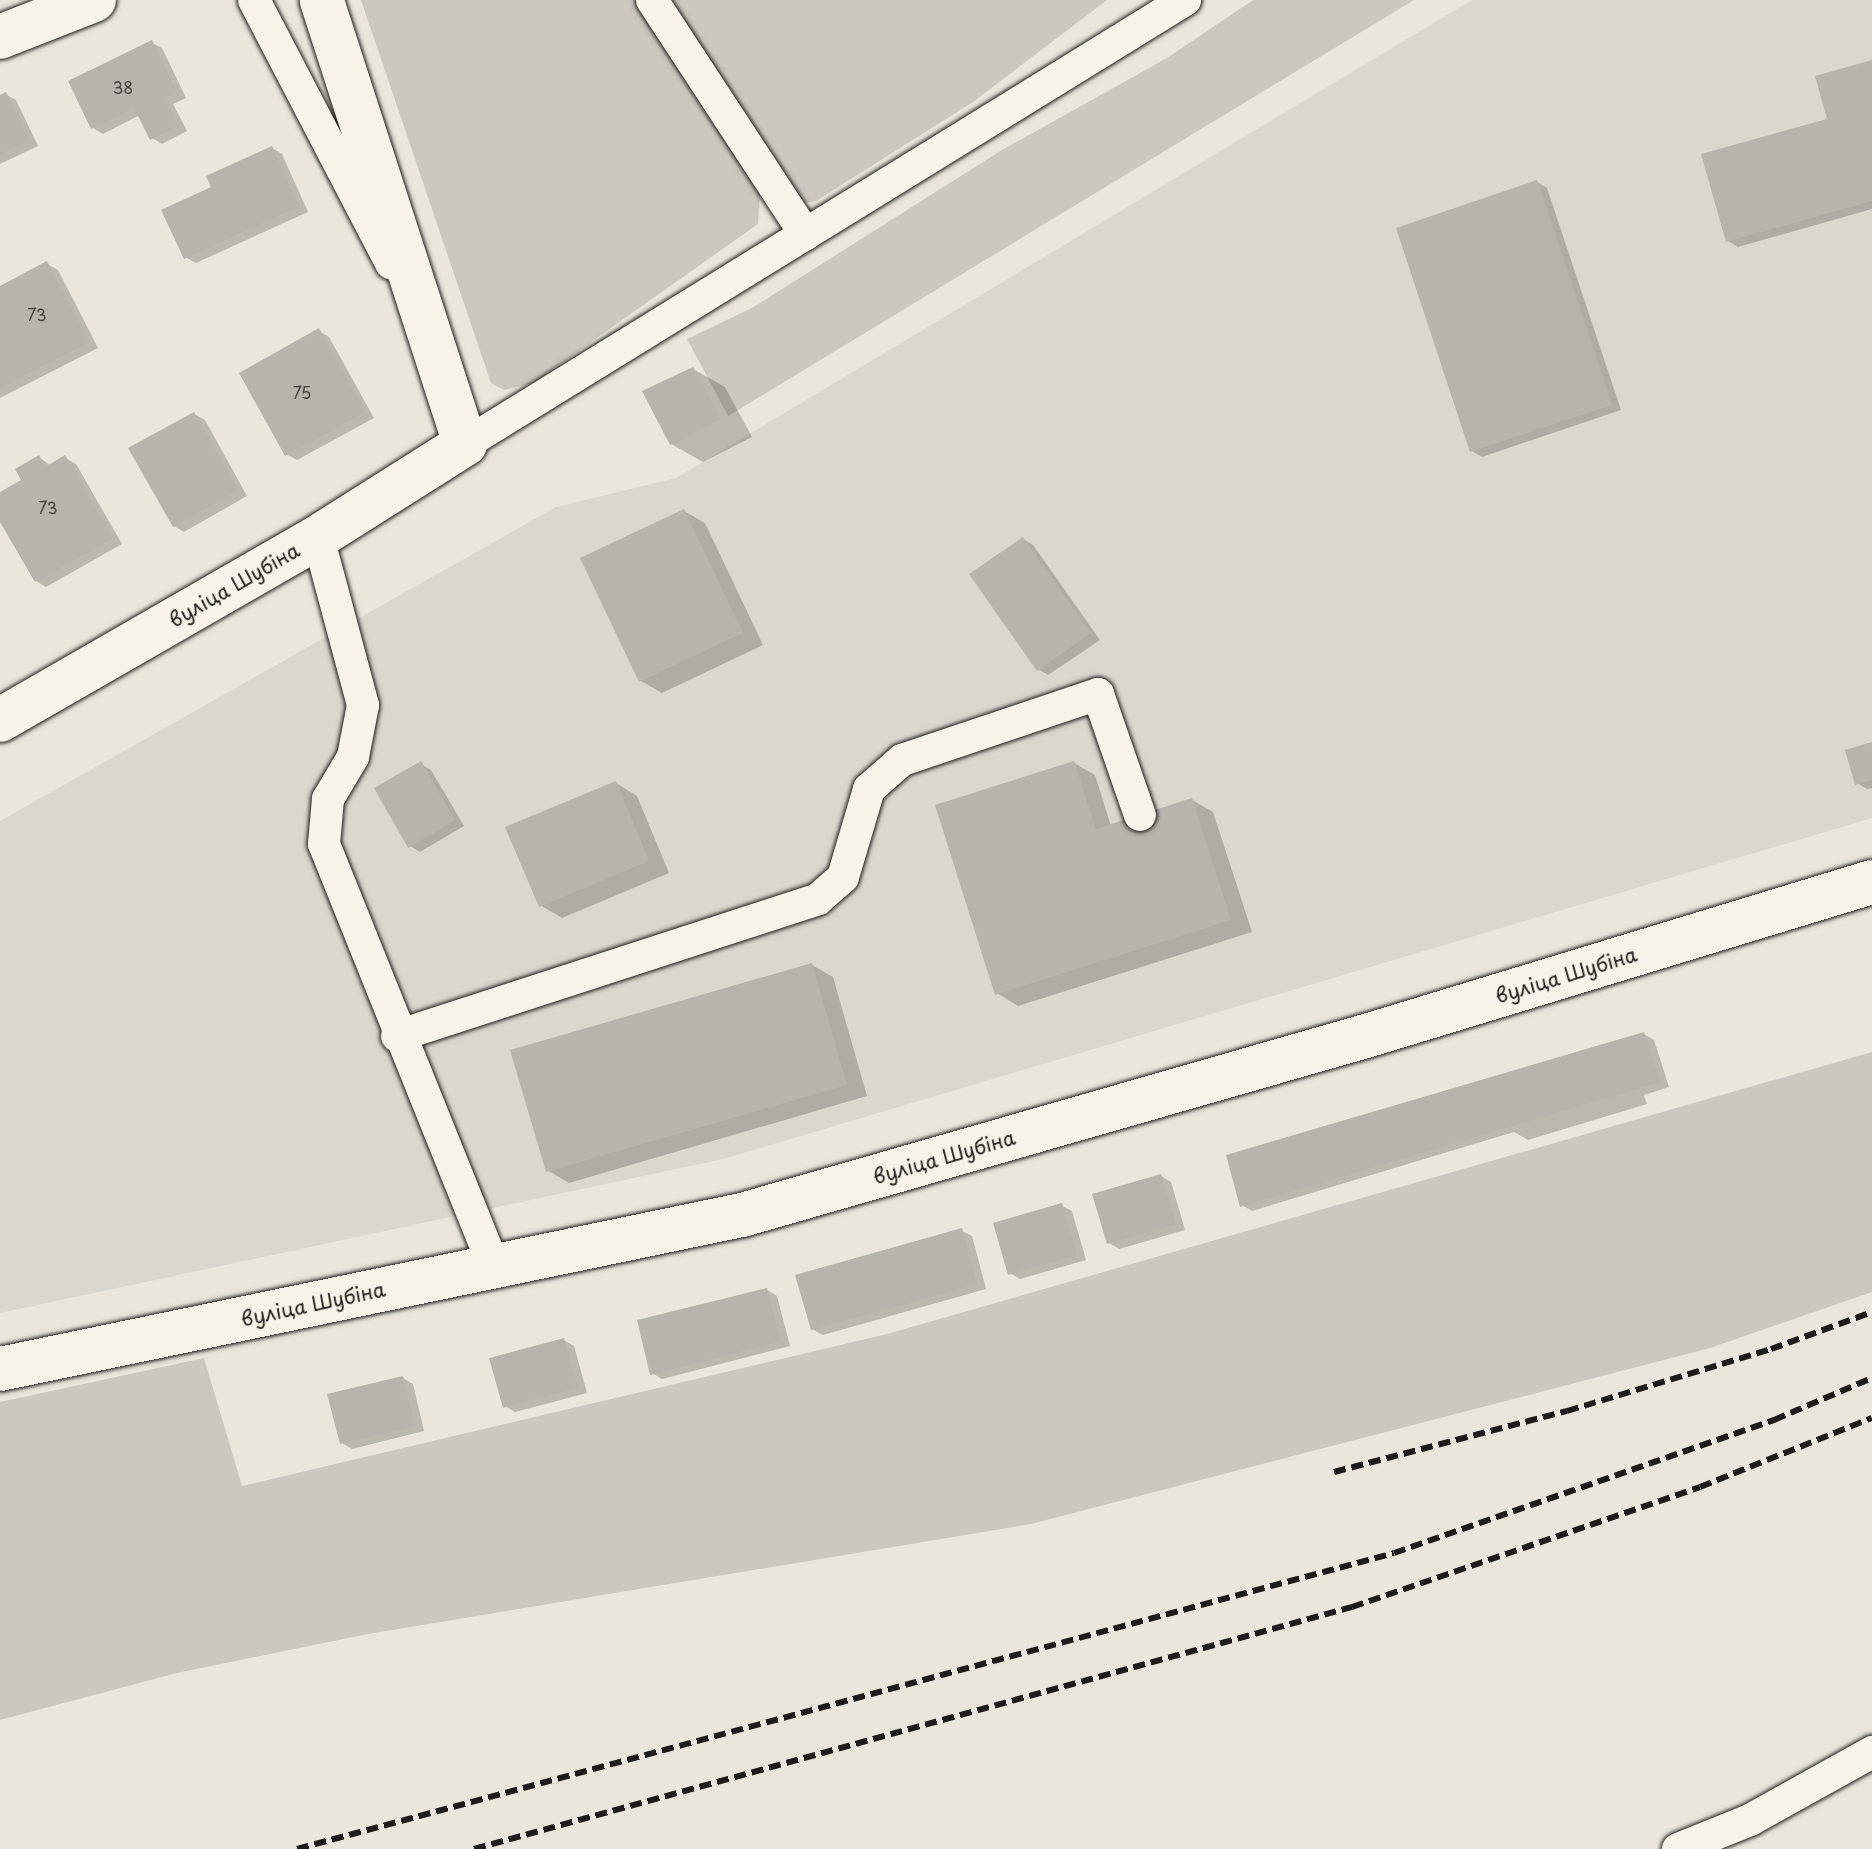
<!DOCTYPE html>
<html>
<head>
<meta charset="utf-8">
<style>
	body { margin:0 }
	#map { position:relative; width:1872px; height:1849px; overflow:hidden; background:#eae6dc; font-family:"Playpen Sans",sans-serif }
	div>[style] { position:absolute }
	.built>* { inset:0; background:#dad7ce }
	.green>* { inset:0; background:#ccc8c0 }
	.shadow>* { inset:0; background:#0003 }
	.building>* { inset:0; background:#b6b4ac }
	.roads { filter:drop-shadow(0 0 2px #1c1c1c) drop-shadow(0 0 2px #1c1c1c) }
	.service>* { height:32px; margin:-16px; padding:0 16px; transform-origin:16px; border-radius:16px; background:#f7f3e8 }
	.minor>* { height:44px; margin:-22px; padding:0 22px; transform-origin:22px; border-radius:22px; background:#f7f3e8 }
	.rail>* { height:6px; margin-top:-3px; transform-origin:0; background:repeating-linear-gradient(90deg,#1c1c1c 0 12px,transparent 0 18px) }
	span { translate:-50% -50%; white-space:nowrap; text-align:center; line-height:1.15; -webkit-text-stroke:8px #f7f3e8; paint-order:stroke }
	.number-label { font-size:16px; color:#424240 }
	.number-label span { -webkit-text-stroke-width:0 }
	.street-label { font-size:20px; color:#1c1c1c }
</style>
</head>
<body>
<div id="map">
	<div class="built">
		<i style="clip-path:polygon(1472px 0,1872px 0,1872px 818px,723px 1159px,0 1313px,0 821px,556px 507px,676px 478px)"></i>
	</div>
	<div class="green">
		<i style="clip-path:polygon(361px 0,639px 0,760px 193px,758px 224px,533px 383px,504px 390px,491px 383px)"></i>
		<i style="clip-path:polygon(669px 0,1107px 0,973px 102px,816px 201px,803px 203px)"></i>
		<i style="clip-path:polygon(1253px 0,1414px 0,728px 416px,687px 339px,752px 308px,1002px 150px,1167px 58px)"></i>
		<i style="clip-path:polygon(1872px 1052px,1872px 1292px,1710px 1348px,1031px 1524px,368px 1634px,177px 1673px,0 1720px,0 1402px,204px 1358px,242px 1486px,887px 1334px)"></i>
	</div>
	<div class="shadow">
		<i style="clip-path:polygon(152px 43px,162px 48px,186px 98px,173px 104px,187px 131px,162px 144px,152px 138px,140px 115px,103px 134px,93px 128px)"></i>
		<i style="clip-path:polygon(1872px 62px,1872px 209px,1738px 247px,1728px 241px)"></i>
		<i style="clip-path:polygon(5px 94px,16px 100px,38px 146px,0 164px,0 97px)"></i>
		<i style="clip-path:polygon(272px 148px,282px 154px,308px 212px,196px 263px,185px 257px,214px 188px)"></i>
		<i style="clip-path:polygon(1537px 182px,1547px 188px,1621px 410px,1482px 457px,1472px 451px)"></i>
		<i style="clip-path:polygon(47px 264px,58px 270px,98px 348px,0 398px,0 288px)"></i>
		<i style="clip-path:polygon(319px 331px,329px 337px,374px 418px,297px 460px,286px 454px)"></i>
		<i style="clip-path:polygon(693px 369px,725px 387px,752px 437px,703px 462px,671px 444px)"></i>
		<i style="clip-path:polygon(194px 414px,205px 420px,247px 496px,184px 532px,174px 526px)"></i>
		<i style="clip-path:polygon(39px 457px,51px 466px,65px 458px,76px 464px,122px 544px,46px 587px,36px 581px,0 518px,0 495px,24px 481px)"></i>
		<i style="clip-path:polygon(684px 511px,705px 523px,763px 645px,662px 693px,641px 681px)"></i>
		<i style="clip-path:polygon(1023px 539px,1033px 545px,1100px 640px,1048px 675px,1038px 669px)"></i>
		<i style="clip-path:polygon(1872px 744px,1872px 788px,1867px 789px,1857px 783px)"></i>
		<i style="clip-path:polygon(1074px 763px,1095px 775px,1111px 826px,1192px 800px,1213px 812px,1252px 932px,1018px 1006px,997px 993px)"></i>
		<i style="clip-path:polygon(421px 764px,431px 770px,464px 826px,420px 852px,410px 846px)"></i>
		<i style="clip-path:polygon(616px 783px,637px 796px,669px 873px,562px 918px,540px 905px)"></i>
		<i style="clip-path:polygon(812px 965px,833px 977px,867px 1096px,569px 1183px,547px 1170px)"></i>
		<i style="clip-path:polygon(1644px 1034px,1654px 1040px,1669px 1087px,1644px 1095px,1647px 1104px,1528px 1140px,1514px 1132px,1252px 1211px,1242px 1205px)"></i>
		<i style="clip-path:polygon(1161px 1176px,1171px 1182px,1185px 1230px,1119px 1249px,1109px 1243px)"></i>
		<i style="clip-path:polygon(1062px 1206px,1072px 1211px,1086px 1260px,1020px 1279px,1010px 1273px)"></i>
		<i style="clip-path:polygon(962px 1231px,972px 1236px,986px 1289px,823px 1335px,812px 1329px)"></i>
		<i style="clip-path:polygon(767px 1290px,777px 1296px,790px 1346px,662px 1379px,652px 1373px)"></i>
		<i style="clip-path:polygon(564px 1340px,574px 1346px,587px 1393px,515px 1412px,505px 1406px)"></i>
		<i style="clip-path:polygon(403px 1378px,413px 1384px,424px 1431px,352px 1449px,342px 1443px)"></i>
	</div>
	<div class="building">
		<i style="clip-path:polygon(152px 40px,177px 92px,164px 98px,178px 126px,150px 140px,134px 108px,91px 129px,68px 81px)"></i>
		<i style="clip-path:polygon(1872px 60px,1872px 201px,1726px 242px,1701px 154px,1827px 119px,1815px 76px)"></i>
		<i style="clip-path:polygon(6px 92px,29px 141px,0 154px,0 95px)"></i>
		<i style="clip-path:polygon(272px 146px,299px 206px,184px 259px,161px 210px,211px 187px,206px 176px)"></i>
		<i style="clip-path:polygon(1537px 180px,1612px 405px,1470px 452px,1396px 228px)"></i>
		<i style="clip-path:polygon(47px 261px,89px 342px,0 388px,0 286px)"></i>
		<i style="clip-path:polygon(319px 328px,365px 412px,285px 456px,239px 373px)"></i>
		<i style="clip-path:polygon(693px 367px,721px 419px,670px 445px,642px 391px)"></i>
		<i style="clip-path:polygon(194px 412px,238px 490px,173px 527px,128px 448px)"></i>
		<i style="clip-path:polygon(39px 455px,45px 467px,65px 455px,113px 538px,35px 582px,0 522px,0 492px,21px 480px,15px 469px)"></i>
		<i style="clip-path:polygon(684px 509px,743px 633px,639px 682px,580px 558px)"></i>
		<i style="clip-path:polygon(1023px 537px,1091px 633px,1037px 671px,969px 574px)"></i>
		<i style="clip-path:polygon(1872px 742px,1872px 780px,1855px 785px,1845px 750px)"></i>
		<i style="clip-path:polygon(421px 761px,455px 820px,408px 848px,374px 788px)"></i>
		<i style="clip-path:polygon(1074px 761px,1096px 829px,1192px 798px,1231px 920px,995px 995px,935px 805px)"></i>
		<i style="clip-path:polygon(616px 781px,649px 861px,539px 907px,505px 827px)"></i>
		<i style="clip-path:polygon(812px 963px,847px 1085px,546px 1172px,510px 1050px)"></i>
		<i style="clip-path:polygon(1644px 1032px,1660px 1082px,1240px 1207px,1226px 1155px)"></i>
		<i style="clip-path:polygon(1161px 1174px,1176px 1224px,1107px 1244px,1092px 1194px)"></i>
		<i style="clip-path:polygon(1062px 1203px,1077px 1255px,1008px 1275px,993px 1223px)"></i>
		<i style="clip-path:polygon(962px 1228px,977px 1284px,811px 1330px,795px 1275px)"></i>
		<i style="clip-path:polygon(767px 1288px,781px 1341px,650px 1375px,637px 1320px)"></i>
		<i style="clip-path:polygon(564px 1338px,578px 1387px,503px 1408px,489px 1358px)"></i>
		<i style="clip-path:polygon(403px 1376px,415px 1426px,340px 1444px,327px 1394px)"></i>
	</div>
	<div class="roads">
		<div class="service">
			<i style="left:254px;top:0;width:297px;rotate:62.5deg"></i>
			<i style="left:652px;top:0;width:280px;rotate:56.8deg"></i>
			<i style="left:465px;top:444px;width:846px;rotate:-31.66deg"></i>
			<i style="left:318px;top:537px;width:174px;rotate:75deg"></i>
			<i style="left:363px;top:705px;width:53px;rotate:100.9deg"></i>
			<i style="left:353px;top:757px;width:49px;rotate:120.8deg"></i>
			<i style="left:328px;top:799px;width:45px;rotate:95.1deg"></i>
			<i style="left:324px;top:844px;width:455px;rotate:68.1deg"></i>
			<i style="left:397px;top:1036px;width:443px;rotate:-18deg"></i>
			<i style="left:818px;top:899px;width:33px;rotate:-41deg"></i>
			<i style="left:843px;top:877px;width:92px;rotate:-73.5deg"></i>
			<i style="left:869px;top:789px;width:44px;rotate:-41.3deg"></i>
			<i style="left:902px;top:760px;width:207px;rotate:-18.6deg"></i>
			<i style="left:1098px;top:694px;width:128px;rotate:70.9deg"></i>
			<i style="left:1678px;top:1849px;width:78px;rotate:-21.9deg"></i>
			<i style="left:1750px;top:1820px;width:140px;rotate:-29.1deg"></i>
		</div>
		<div class="minor">
			<i style="left:0;top:37px;width:101px;rotate:-21.5deg"></i>
			<i style="left:0;top:720px;width:367px;rotate:-29.9deg"></i>
			<i style="left:318px;top:537px;width:174px;rotate:-32.3deg"></i>
			<i style="left:465px;top:444px;width:466px;rotate:-107.9deg"></i>
			<i style="left:0;top:1369px;width:758px;rotate:-11.73deg"></i>
			<i style="left:742px;top:1215px;width:649px;rotate:-16.01deg"></i>
			<i style="left:1366px;top:1036px;width:529px;rotate:-16.93deg"></i>
		</div>
	</div>
	<div class="rail">
		<i style="left:1334px;top:1472px;width:241px;rotate:-14.7deg"></i>
		<i style="left:1567px;top:1411px;width:213px;rotate:-16.9deg"></i>
		<i style="left:1771px;top:1349px;width:108px;rotate:-20.1deg"></i>
		<i style="left:297px;top:1849px;width:1136px;rotate:-15.1deg"></i>
		<i style="left:1394px;top:1553px;width:403px;rotate:-19.3deg"></i>
		<i style="left:1774px;top:1420px;width:107px;rotate:-23.2deg"></i>
		<i style="left:474px;top:1849px;width:911px;rotate:-15.41deg"></i>
		<i style="left:1352px;top:1607px;width:368px;rotate:-19deg"></i>
		<i style="left:1700px;top:1487px;width:185px;rotate:-21.9deg"></i>
	</div>
	<div class="number-label">
		<span style="left:123px;top:87px">38</span>
		<span style="left:37px;top:314px">73</span>
		<span style="left:302px;top:392px">75</span>
		<span style="left:48px;top:507px">73</span>
	</div>
	<div class="street-label">
		<span style="left:234px;top:585px;rotate:-30deg">вуліца Шубіна</span>
		<span style="left:1566px;top:975px;rotate:-17deg">вуліца Шубіна</span>
		<span style="left:944px;top:1157px;rotate:-16deg">вуліца Шубіна</span>
		<span style="left:313px;top:1304px;rotate:-12deg">вуліца Шубіна</span>
	</div>
</div>
</body>
</html>
